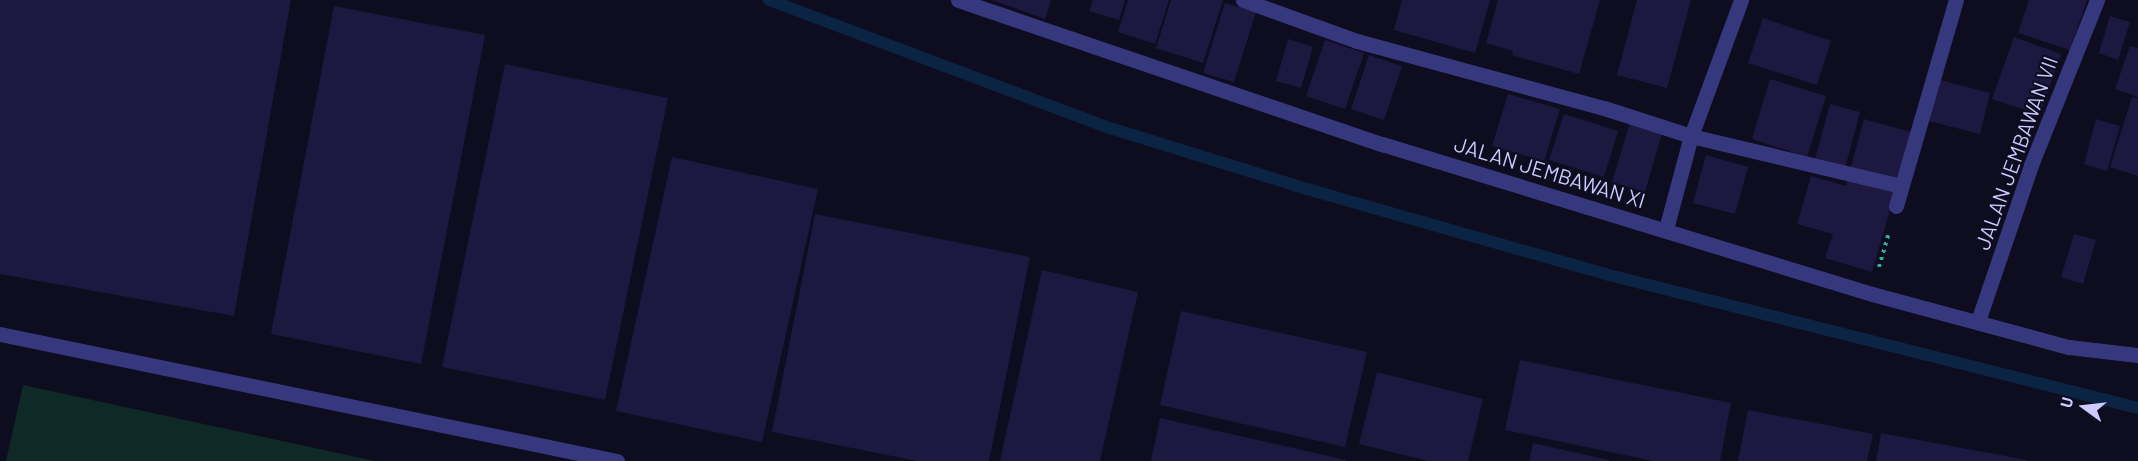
<!DOCTYPE html>
<html>
<head>
<meta charset="utf-8">
<style>
	body { margin:0 }
	#map { position:relative; width:2138px; height:461px; overflow:hidden; background:#0e0c1f; font-family:Barlow,sans-serif }
	div>[style] { position:absolute }
	.green>* { inset:0; background:#0f2926 }
	.stream>* { height:12px; margin:-6px; padding:0 6px; transform-origin:6px; border-radius:6px; background:#0b2443 }
	.building>* { inset:0; background:#1d1840 }
	.path>* { height:4px; margin-top:-2px; transform-origin:0; background:repeating-linear-gradient(90deg,#2cb1a0 0 3px,transparent 0 7.5px) }
	.service>* { height:15px; margin:-7.5px; padding:0 7.5px; transform-origin:7.5px; border-radius:7.5px; background:#36387e }
	.minor>* { height:15px; margin:-7.5px; padding:0 7.5px; transform-origin:7.5px; border-radius:7.5px; background:#36387e }
	span { translate:-50% -50%; white-space:nowrap; text-align:center; line-height:1.15; -webkit-text-stroke:4.5px #0e0c1f; paint-order:stroke }
	.street-label { font-size:21px; color:#cccaff }
	.north { position:absolute; left:2054px; top:377px; width:60px; height:60px; -webkit-text-stroke:4px #0e0c1f; paint-order:stroke; rotate:285deg; font-size:16px; font-weight:700; line-height:24px; text-align:center; color:#cccaff }
	.north::after { content:''; display:block; margin:auto; width:21px; height:27px; background:#cccaff; clip-path:polygon(50% 0,100% 100%,50% 72%,0 100%) }
</style>
</head>
<body>
<div id="map">
	<div class="green">
		<i style="clip-path:polygon(23px 385px,375px 461px,6px 461px)"></i>
	</div>
	<div class="stream">
		<i style="left:769px;top:0;width:364px;rotate:20.6deg"></i>
		<i style="left:1110px;top:128px;width:206px;rotate:17.2deg"></i>
		<i style="left:1307px;top:189px;width:314px;rotate:15.9deg"></i>
		<i style="left:1609px;top:275px;width:545px;rotate:14.11deg"></i>
	</div>
	<div class="building">
		<i style="clip-path:polygon(0 0,291px 0,234px 316px,0 274px)"></i>
		<i style="clip-path:polygon(992px 0,1051px 0,1045px 19px)"></i>
		<i style="clip-path:polygon(1093px 0,1125px 0,1119px 20px,1089px 11px)"></i>
		<i style="clip-path:polygon(1128px 0,1169px 0,1155px 44px,1118px 32px)"></i>
		<i style="clip-path:polygon(1171px 0,1223px 0,1203px 63px,1156px 48px)"></i>
		<i style="clip-path:polygon(1402px 0,1490px 0,1475px 53px,1394px 30px)"></i>
		<i style="clip-path:polygon(1498px 0,1600px 0,1579px 74px,1512px 55px,1513px 51px,1486px 43px)"></i>
		<i style="clip-path:polygon(1637px 0,1691px 0,1667px 88px,1617px 75px)"></i>
		<i style="clip-path:polygon(2029px 0,2087px 0,2070px 50px,2018px 33px)"></i>
		<i style="clip-path:polygon(1225px 3px,1256px 12px,1234px 82px,1203px 73px)"></i>
		<i style="clip-path:polygon(334px 6px,485px 35px,421px 364px,271px 334px)"></i>
		<i style="clip-path:polygon(2110px 16px,2130px 22px,2118px 60px,2099px 53px)"></i>
		<i style="clip-path:polygon(1763px 18px,1831px 41px,1817px 85px,1748px 63px)"></i>
		<i style="clip-path:polygon(2014px 37px,2061px 54px,2040px 115px,1992px 99px)"></i>
		<i style="clip-path:polygon(1288px 39px,1313px 47px,1301px 88px,1276px 81px)"></i>
		<i style="clip-path:polygon(1325px 40px,1364px 53px,1345px 109px,1306px 96px)"></i>
		<i style="clip-path:polygon(2130px 46px,2138px 48px,2138px 97px,2115px 89px)"></i>
		<i style="clip-path:polygon(1369px 55px,1402px 66px,1384px 120px,1351px 109px)"></i>
		<i style="clip-path:polygon(505px 64px,668px 98px,605px 400px,442px 367px)"></i>
		<i style="clip-path:polygon(1932px 78px,1990px 93px,1980px 134px,1921px 119px)"></i>
		<i style="clip-path:polygon(1770px 79px,1826px 96px,1807px 157px,1752px 139px)"></i>
		<i style="clip-path:polygon(1508px 94px,1560px 109px,1544px 161px,1492px 146px)"></i>
		<i style="clip-path:polygon(2132px 97px,2138px 98px,2138px 176px,2110px 167px)"></i>
		<i style="clip-path:polygon(1830px 104px,1860px 112px,1845px 168px,1815px 159px)"></i>
		<i style="clip-path:polygon(1564px 114px,1618px 131px,1604px 177px,1549px 160px)"></i>
		<i style="clip-path:polygon(1864px 119px,1911px 132px,1897px 180px,1851px 167px)"></i>
		<i style="clip-path:polygon(2096px 119px,2120px 126px,2107px 171px,2084px 164px)"></i>
		<i style="clip-path:polygon(1630px 123px,1662px 133px,1645px 192px,1612px 182px)"></i>
		<i style="clip-path:polygon(1706px 155px,1748px 167px,1735px 214px,1693px 203px)"></i>
		<i style="clip-path:polygon(672px 157px,818px 189px,762px 442px,616px 411px)"></i>
		<i style="clip-path:polygon(1849px 175px,1896px 189px,1872px 272px,1825px 258px,1833px 234px,1797px 224px,1811px 176px,1846px 186px)"></i>
		<i style="clip-path:polygon(815px 214px,1030px 257px,989px 461px,917px 461px,772px 432px)"></i>
		<i style="clip-path:polygon(2074px 234px,2096px 240px,2083px 284px,2061px 277px)"></i>
		<i style="clip-path:polygon(1042px 270px,1138px 292px,1100px 461px,1000px 461px)"></i>
		<i style="clip-path:polygon(1181px 311px,1367px 352px,1345px 447px,1160px 405px)"></i>
		<i style="clip-path:polygon(1520px 360px,1731px 403px,1720px 461px,1653px 461px,1505px 430px)"></i>
		<i style="clip-path:polygon(1377px 372px,1483px 399px,1468px 461px,1428px 461px,1359px 444px)"></i>
		<i style="clip-path:polygon(1748px 410px,1873px 434px,1867px 461px,1738px 461px)"></i>
		<i style="clip-path:polygon(1160px 418px,1346px 460px,1346px 461px,1151px 461px)"></i>
		<i style="clip-path:polygon(1881px 433px,2027px 460px,2027px 461px,1876px 461px)"></i>
		<i style="clip-path:polygon(1533px 443px,1609px 460px,1609px 461px,1529px 461px)"></i>
	</div>
	<div class="path">
		<i style="left:1879px;top:267px;width:37px;rotate:-74deg"></i>
	</div>
	<div class="service">
		<i style="left:0;top:334px;width:630px;rotate:11.63deg"></i>
	</div>
	<div class="minor">
		<i style="left:958px;top:0;width:448px;rotate:18.8deg"></i>
		<i style="left:1382px;top:144px;width:512px;rotate:17.02deg"></i>
		<i style="left:1872px;top:294px;width:204px;rotate:15.1deg"></i>
		<i style="left:2069px;top:347px;width:69px;rotate:6.6deg"></i>
		<i style="left:1243px;top:0;width:121px;rotate:19.8deg"></i>
		<i style="left:1357px;top:41px;width:256px;rotate:15.2deg"></i>
		<i style="left:1604px;top:108px;width:91px;rotate:17.8deg"></i>
		<i style="left:1691px;top:136px;width:216px;rotate:13.4deg"></i>
		<i style="left:1896px;top:206px;width:215px;rotate:-73.8deg"></i>
		<i style="left:1666px;top:229px;width:96px;rotate:-75deg"></i>
		<i style="left:1691px;top:136px;width:145px;rotate:-69.8deg"></i>
		<i style="left:1978px;top:321px;width:165px;rotate:-71.2deg"></i>
		<i style="left:2031px;top:165px;width:178px;rotate:-68.2deg"></i>
	</div>
	<div class="street-label">
		<span style="left:2016px;top:153px;rotate:-70deg">JALAN JEMBAWAN VII</span>
		<span style="left:1550px;top:172px;rotate:17deg">JALAN JEMBAWAN XI</span>
	</div>
	<div class="north">U</div>
</div>
</body>
</html>
